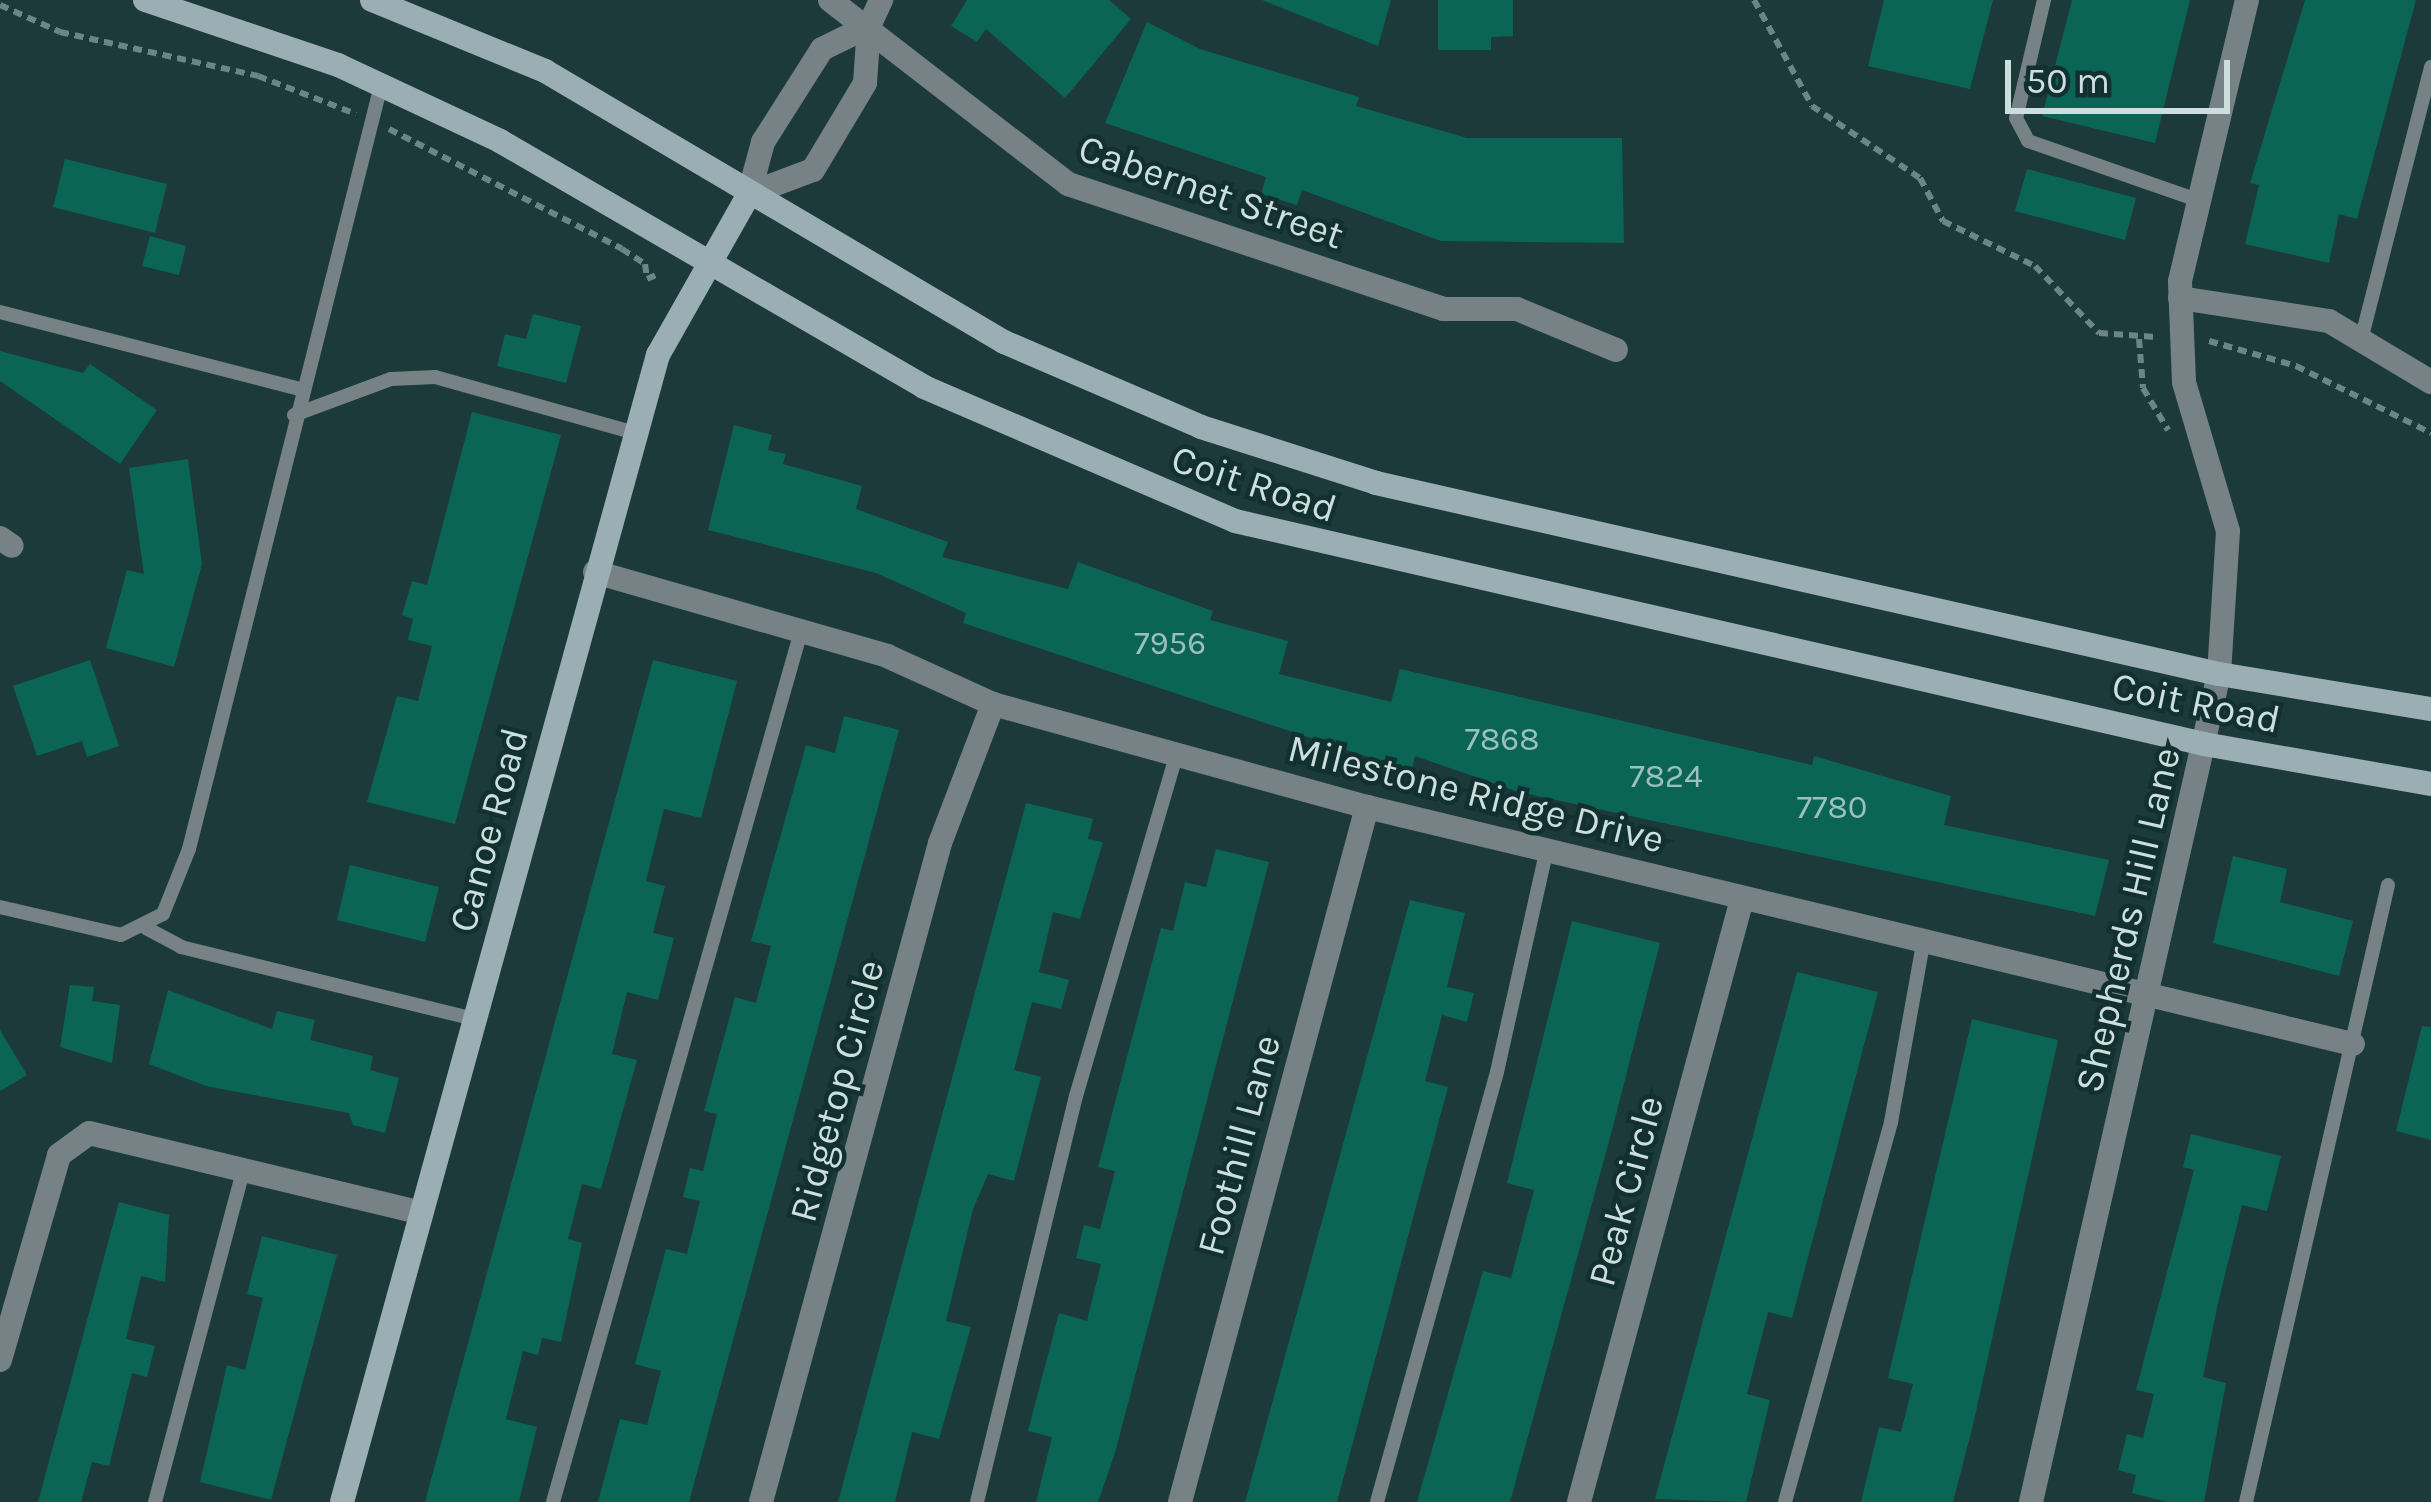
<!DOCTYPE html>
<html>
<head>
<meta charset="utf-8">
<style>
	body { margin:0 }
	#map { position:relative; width:2431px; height:1502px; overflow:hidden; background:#1d3a3a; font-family:Karla,sans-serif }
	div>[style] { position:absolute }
	.building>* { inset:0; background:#0a6554 }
	.path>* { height:6px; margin-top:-3px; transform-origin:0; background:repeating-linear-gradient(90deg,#6d8585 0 9px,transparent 0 15px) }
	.lane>* { height:14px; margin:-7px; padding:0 7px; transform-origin:7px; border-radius:7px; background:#768286 }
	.street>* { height:24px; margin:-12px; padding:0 12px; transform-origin:12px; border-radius:12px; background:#768286 }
	.secondary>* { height:24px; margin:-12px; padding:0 12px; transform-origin:12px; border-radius:12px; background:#9aaeb4 }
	span { translate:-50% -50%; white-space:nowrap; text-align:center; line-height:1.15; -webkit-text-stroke:9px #123030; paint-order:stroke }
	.number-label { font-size:33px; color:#9cc0bc }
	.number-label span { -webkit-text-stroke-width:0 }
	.street-label { font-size:39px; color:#cddede }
	.scale { position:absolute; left:2005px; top:60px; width:225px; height:54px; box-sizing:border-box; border:6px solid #cddede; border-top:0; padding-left:15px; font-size:36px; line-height:42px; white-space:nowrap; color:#cddede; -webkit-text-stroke:9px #123030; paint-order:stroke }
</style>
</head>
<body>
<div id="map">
	<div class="building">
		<i style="clip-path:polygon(967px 0,1109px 0,1131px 19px,1065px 98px,986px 29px,977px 42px,951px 26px)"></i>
		<i style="clip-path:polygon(1262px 0,1391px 0,1378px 46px)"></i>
		<i style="clip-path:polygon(1438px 0,1513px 0,1513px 36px,1491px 37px,1491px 50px,1438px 50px)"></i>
		<i style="clip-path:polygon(1884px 0,1993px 0,1970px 89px,1868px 66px)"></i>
		<i style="clip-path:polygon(2072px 0,2190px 0,2155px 143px,2042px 116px)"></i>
		<i style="clip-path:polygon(2305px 0,2416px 0,2357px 219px,2339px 214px,2329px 263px,2245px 244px,2259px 185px,2250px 183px)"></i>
		<i style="clip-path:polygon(1147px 22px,1200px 49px,1359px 97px,1356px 106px,1467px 138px,1622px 138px,1624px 243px,1441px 241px,1302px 190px,1297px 205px,1261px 194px,1266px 177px,1105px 123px)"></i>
		<i style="clip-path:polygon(65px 159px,167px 184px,155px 233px,53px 207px)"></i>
		<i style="clip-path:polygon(2027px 169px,2136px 198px,2125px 240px,2015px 211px)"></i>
		<i style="clip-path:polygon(150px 236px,186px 246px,179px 275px,142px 266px)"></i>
		<i style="clip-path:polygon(533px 314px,581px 326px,566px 383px,497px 366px,505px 334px,526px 339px)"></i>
		<i style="clip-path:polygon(0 351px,83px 373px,90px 364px,157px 410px,120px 464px,0 381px)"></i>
		<i style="clip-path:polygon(472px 412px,561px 435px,455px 824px,367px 802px,397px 696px,418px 701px,432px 646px,408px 640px,413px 619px,402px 615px,412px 581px,427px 585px)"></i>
		<i style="clip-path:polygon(734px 425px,772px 435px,768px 450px,786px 454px,783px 464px,862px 486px,856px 509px,948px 542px,942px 557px,1068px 589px,1078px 562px,1213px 611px,1210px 620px,1288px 641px,1279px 674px,1391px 702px,1400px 669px,1812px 765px,1814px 756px,1951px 796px,1944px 825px,2109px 860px,2095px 916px,1519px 792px,1415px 756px,1412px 769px,1377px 760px,963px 623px,966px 613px,876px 573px,708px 530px)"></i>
		<i style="clip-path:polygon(188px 459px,202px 564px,174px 667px,106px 648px,127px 570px,144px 574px,129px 468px)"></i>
		<i style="clip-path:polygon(90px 660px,119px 746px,87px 757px,82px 741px,37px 756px,13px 686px)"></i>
		<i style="clip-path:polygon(653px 660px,737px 681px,701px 818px,664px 809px,646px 881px,665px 886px,653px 933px,674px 938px,658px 1000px,627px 992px,612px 1054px,637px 1060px,601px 1189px,582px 1184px,568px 1239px,582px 1243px,561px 1342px,542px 1338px,538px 1355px,523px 1351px,506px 1419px,537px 1427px,519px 1502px,425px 1502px)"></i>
		<i style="clip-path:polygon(844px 716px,899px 730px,689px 1502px,598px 1502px,620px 1419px,647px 1425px,661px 1371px,635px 1364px,666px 1249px,687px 1254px,700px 1201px,683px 1197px,690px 1168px,703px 1171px,717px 1114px,704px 1111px,735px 997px,756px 1003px,771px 946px,751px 941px,806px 745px,835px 753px)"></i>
		<i style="clip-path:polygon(1026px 803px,1093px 819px,1088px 839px,1103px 842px,1080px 919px,1053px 912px,1039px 972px,1069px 980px,1061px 1009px,1032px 1002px,1014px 1070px,1041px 1077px,1014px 1181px,988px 1174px,973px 1209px,946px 1321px,971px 1327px,939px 1439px,912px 1432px,895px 1502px,838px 1502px)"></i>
		<i style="clip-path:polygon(1216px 849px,1269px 862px,1115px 1453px,1098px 1502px,1036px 1502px,1052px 1437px,1028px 1431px,1059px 1313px,1087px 1321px,1101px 1264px,1076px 1258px,1084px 1225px,1100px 1229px,1115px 1171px,1098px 1167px,1161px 928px,1173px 931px,1185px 882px,1206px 887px)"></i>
		<i style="clip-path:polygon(2233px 856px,2287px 869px,2280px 902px,2353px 921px,2339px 976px,2213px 943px)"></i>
		<i style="clip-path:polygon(350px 865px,439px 887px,425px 942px,337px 920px)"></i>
		<i style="clip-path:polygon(1410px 900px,1465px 913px,1447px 987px,1474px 993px,1467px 1022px,1442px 1015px,1425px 1081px,1448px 1087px,1337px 1502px,1245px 1502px)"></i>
		<i style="clip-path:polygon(1572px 921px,1660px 943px,1611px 1134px,1510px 1502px,1417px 1502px,1483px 1271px,1511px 1278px,1534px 1190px,1507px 1183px)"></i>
		<i style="clip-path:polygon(1797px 972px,1878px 992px,1792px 1318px,1768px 1312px,1747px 1394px,1770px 1400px,1746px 1502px,1655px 1499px)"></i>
		<i style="clip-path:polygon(70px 985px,94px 987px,92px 1001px,120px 1005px,112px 1063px,60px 1047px)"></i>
		<i style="clip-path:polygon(168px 990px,272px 1029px,277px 1011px,315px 1020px,310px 1040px,373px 1056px,370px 1070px,399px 1078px,385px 1133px,353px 1125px,349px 1113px,206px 1086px,149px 1064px)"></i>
		<i style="clip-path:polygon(1972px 1019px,2058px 1040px,1973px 1425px,1953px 1502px,1861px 1502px,1879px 1427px,1901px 1432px,1913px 1384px,1888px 1378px)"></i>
		<i style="clip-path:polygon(2422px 1026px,2431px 1027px,2431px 1140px,2396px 1131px)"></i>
		<i style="clip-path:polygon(0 1030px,27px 1075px,0 1091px)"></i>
		<i style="clip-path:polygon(2191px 1134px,2281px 1156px,2267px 1211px,2242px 1205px,2218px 1303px,2203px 1377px,2226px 1383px,2204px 1502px,2167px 1502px,2132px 1493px,2136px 1475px,2118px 1470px,2127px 1434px,2143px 1438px,2154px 1394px,2136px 1390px,2194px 1170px,2183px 1167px)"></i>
		<i style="clip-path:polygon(119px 1202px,169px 1215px,165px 1282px,141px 1276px,126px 1339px,155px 1346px,147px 1377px,132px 1373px,109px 1466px,92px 1462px,81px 1502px,38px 1502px)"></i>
		<i style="clip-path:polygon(262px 1236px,337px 1255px,271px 1500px,200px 1482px,227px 1365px,245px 1370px,263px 1298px,247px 1294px)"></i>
	</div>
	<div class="path">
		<i style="left:1754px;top:0;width:121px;rotate:61.3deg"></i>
		<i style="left:1812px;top:106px;width:130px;rotate:33.7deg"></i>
		<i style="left:1920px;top:178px;width:49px;rotate:61.9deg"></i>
		<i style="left:1943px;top:221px;width:102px;rotate:26.1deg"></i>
		<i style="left:2035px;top:266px;width:93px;rotate:46.3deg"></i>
		<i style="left:2099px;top:333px;width:57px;rotate:4deg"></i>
		<i style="left:0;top:5px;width:66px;rotate:24.2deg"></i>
		<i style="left:60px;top:32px;width:203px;rotate:12.5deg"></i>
		<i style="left:258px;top:76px;width:105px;rotate:21.2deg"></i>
		<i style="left:389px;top:129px;width:262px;rotate:27.2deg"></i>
		<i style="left:622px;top:249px;width:27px;rotate:33deg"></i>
		<i style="left:645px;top:264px;width:15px;rotate:82deg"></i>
		<i style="left:647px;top:279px;width:12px;rotate:-24deg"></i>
		<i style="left:2139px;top:339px;width:49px;rotate:85.3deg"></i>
		<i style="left:2143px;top:388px;width:49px;rotate:59.2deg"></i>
		<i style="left:2209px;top:341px;width:91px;rotate:16deg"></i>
		<i style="left:2296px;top:366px;width:151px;rotate:26.4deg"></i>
	</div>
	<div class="lane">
		<i style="left:2044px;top:0;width:121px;rotate:103.3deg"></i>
		<i style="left:2016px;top:118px;width:26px;rotate:62deg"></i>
		<i style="left:2028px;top:141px;width:179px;rotate:19.2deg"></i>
		<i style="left:0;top:312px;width:307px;rotate:14.4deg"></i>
		<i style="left:2361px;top:340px;width:282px;rotate:-75.6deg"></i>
		<i style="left:294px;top:415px;width:103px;rotate:-20.4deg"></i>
		<i style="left:391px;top:379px;width:44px;rotate:-2.6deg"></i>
		<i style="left:435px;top:377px;width:208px;rotate:15.6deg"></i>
		<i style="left:0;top:907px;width:124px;rotate:13deg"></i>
		<i style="left:121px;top:935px;width:47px;rotate:-26.6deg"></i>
		<i style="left:163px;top:914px;width:70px;rotate:-68.2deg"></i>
		<i style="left:189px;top:849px;width:788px;rotate:-75.89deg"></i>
		<i style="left:146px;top:928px;width:40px;rotate:28deg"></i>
		<i style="left:181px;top:947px;width:302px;rotate:13.8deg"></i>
		<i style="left:155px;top:1502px;width:346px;rotate:-75.1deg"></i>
		<i style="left:553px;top:1502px;width:909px;rotate:-74.1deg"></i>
		<i style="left:977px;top:1502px;width:418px;rotate:-76.3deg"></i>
		<i style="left:1076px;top:1096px;width:358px;rotate:-73.6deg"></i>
		<i style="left:1377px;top:1502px;width:446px;rotate:-74.4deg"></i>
		<i style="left:1497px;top:1072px;width:229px;rotate:-77.4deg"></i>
		<i style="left:1785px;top:1502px;width:395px;rotate:-74.4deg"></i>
		<i style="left:1891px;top:1122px;width:180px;rotate:-79.8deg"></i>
		<i style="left:2246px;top:1502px;width:633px;rotate:-77.04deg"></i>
	</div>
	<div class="street">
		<i style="left:830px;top:0;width:301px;rotate:37.7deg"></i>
		<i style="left:1068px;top:184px;width:396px;rotate:18.4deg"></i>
		<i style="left:1444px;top:309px;width:73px"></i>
		<i style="left:1517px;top:309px;width:107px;rotate:22.5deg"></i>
		<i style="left:749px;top:194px;width:68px;rotate:-20.6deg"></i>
		<i style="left:813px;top:170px;width:101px;rotate:-59.1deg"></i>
		<i style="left:865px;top:83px;width:57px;rotate:-86deg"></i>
		<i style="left:869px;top:26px;width:29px;rotate:-65deg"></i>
		<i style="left:749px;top:194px;width:54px;rotate:-74.9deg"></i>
		<i style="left:763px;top:142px;width:110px;rotate:-57.6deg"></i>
		<i style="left:822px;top:49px;width:52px;rotate:-26.1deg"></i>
		<i style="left:2180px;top:298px;width:151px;rotate:8.8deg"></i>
		<i style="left:2329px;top:321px;width:119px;rotate:30.9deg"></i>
		<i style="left:0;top:538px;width:14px;rotate:34deg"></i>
		<i style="left:595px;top:572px;width:304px;rotate:16deg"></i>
		<i style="left:887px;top:656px;width:116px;rotate:24.4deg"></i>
		<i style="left:993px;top:704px;width:388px;rotate:15.4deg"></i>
		<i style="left:1367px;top:807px;width:1014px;rotate:13.52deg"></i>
		<i style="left:0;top:1360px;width:213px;rotate:-73.9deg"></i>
		<i style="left:59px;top:1155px;width:37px;rotate:-36deg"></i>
		<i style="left:89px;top:1133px;width:342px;rotate:13.5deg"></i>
		<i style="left:761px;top:1502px;width:683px;rotate:-74.8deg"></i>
		<i style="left:940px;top:843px;width:149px;rotate:-69.1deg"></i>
		<i style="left:1180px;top:1502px;width:720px;rotate:-74.94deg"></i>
		<i style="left:1579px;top:1502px;width:625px;rotate:-74.87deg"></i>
		<i style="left:2031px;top:1502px;width:849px;rotate:-77.21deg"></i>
		<i style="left:2219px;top:674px;width:143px;rotate:-86.4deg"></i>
		<i style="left:2228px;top:531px;width:155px;rotate:-106.5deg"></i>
		<i style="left:2184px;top:382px;width:101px;rotate:-92.3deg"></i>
		<i style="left:2180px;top:281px;width:289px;rotate:-76.6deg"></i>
	</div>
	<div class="secondary">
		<i style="left:145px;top:0;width:204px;rotate:18.6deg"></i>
		<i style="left:338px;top:65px;width:179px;rotate:25.1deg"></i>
		<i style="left:500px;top:141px;width:490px;rotate:30.1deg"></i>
		<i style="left:924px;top:387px;width:339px;rotate:23.3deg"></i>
		<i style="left:1235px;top:521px;width:994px;rotate:12.96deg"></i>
		<i style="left:2204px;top:744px;width:230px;rotate:10deg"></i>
		<i style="left:372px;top:0;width:187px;rotate:22.3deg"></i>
		<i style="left:545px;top:71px;width:533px;rotate:30.56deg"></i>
		<i style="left:1004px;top:342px;width:215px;rotate:23.3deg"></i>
		<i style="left:1201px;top:427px;width:184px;rotate:17.7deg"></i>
		<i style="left:1376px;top:483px;width:864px;rotate:12.77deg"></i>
		<i style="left:2219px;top:674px;width:215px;rotate:9.4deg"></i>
		<i style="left:342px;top:1502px;width:1190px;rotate:-74.6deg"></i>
		<i style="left:658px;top:355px;width:185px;rotate:-60.5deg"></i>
	</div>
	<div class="number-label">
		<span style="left:1170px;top:644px">7956</span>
		<span style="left:1502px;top:740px">7868</span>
		<span style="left:1666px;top:777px">7824</span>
		<span style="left:1832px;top:808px">7780</span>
	</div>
	<div class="street-label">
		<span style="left:1211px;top:192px;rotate:19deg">Cabernet Street</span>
		<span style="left:1254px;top:484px;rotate:18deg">Coit Road</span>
		<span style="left:2196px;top:703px;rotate:12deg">Coit Road</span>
		<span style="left:1476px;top:794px;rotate:14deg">Milestone Ridge Drive</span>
		<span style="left:489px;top:830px;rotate:-75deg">Canoe Road</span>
		<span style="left:2128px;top:920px;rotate:-77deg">Shepherds Hill Lane</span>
		<span style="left:837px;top:1091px;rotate:-75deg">Ridgetop Circle</span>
		<span style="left:1239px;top:1145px;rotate:-75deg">Foothill Lane</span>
		<span style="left:1626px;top:1191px;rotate:-75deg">Peak Circle</span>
	</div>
	<div class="scale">50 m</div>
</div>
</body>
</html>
